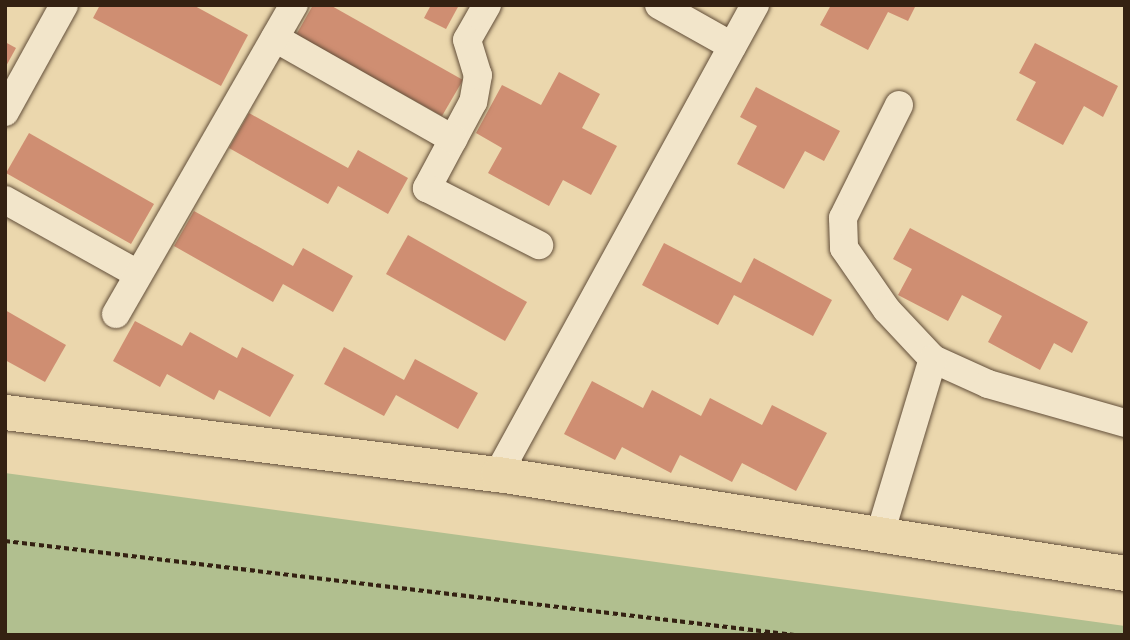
<!DOCTYPE html>
<html>
<head>
<meta charset="utf-8">
<style>
	body { margin:0 }
	#map { position:relative; width:1130px; height:640px; overflow:hidden; background:#ebd7ad; font-family:"IM FELL French Canon",serif }
	div>[style] { position:absolute }
	.green>* { inset:0; background:#b1bf8f }
	.building>* { inset:0; background:#cf8e72 }
	.path>* { height:3.5px; margin-top:-1.75px; transform-origin:0; background:repeating-linear-gradient(90deg,#342112 0 5px,transparent 0 8.5px) }
	.roads { filter:drop-shadow(0 0 2px #624e39) drop-shadow(0 0 2px #624e39) }
	.minor>* { height:28px; margin:-14px; padding:0 14px; transform-origin:14px; border-radius:14px; background:#f2e5ca }
	.major>* { height:35px; margin:-17.5px; padding:0 17.5px; transform-origin:17.5px; border-radius:17.5px; background:#ebd7ad }
	span { translate:-50% -50%; white-space:nowrap; text-align:center; line-height:1.15; -webkit-text-stroke:5px #f2e5ca; paint-order:stroke }
	.frame { position:absolute; inset:0; border:7px solid #342112; pointer-events:none }
</style>
</head>
<body>
<div id="map">
	<div class="green">
		<i style="clip-path:polygon(5px 473px,1125px 626px,1125px 635px,5px 635px)"></i>
	</div>
	<div class="building">
		<i style="clip-path:polygon(100px 5px,193px 5px,248px 35px,221px 86px,93px 18px)"></i>
		<i style="clip-path:polygon(313px 5px,330px 5px,463px 80px,442px 116px,296px 35px)"></i>
		<i style="clip-path:polygon(431px 5px,459px 5px,446px 29px,424px 18px)"></i>
		<i style="clip-path:polygon(831px 5px,916px 5px,908px 21px,888px 12px,868px 50px,820px 25px)"></i>
		<i style="clip-path:polygon(5px 42px,16px 48px,5px 68px)"></i>
		<i style="clip-path:polygon(1035px 43px,1118px 86px,1103px 117px,1084px 106px,1063px 145px,1016px 120px,1036px 82px,1019px 73px)"></i>
		<i style="clip-path:polygon(559px 72px,600px 94px,582px 128px,617px 146px,591px 195px,563px 180px,549px 206px,488px 173px,502px 148px,476px 133px,502px 85px,541px 105px)"></i>
		<i style="clip-path:polygon(756px 87px,840px 131px,824px 161px,805px 151px,784px 189px,737px 164px,757px 126px,740px 117px)"></i>
		<i style="clip-path:polygon(249px 113px,348px 168px,358px 150px,408px 178px,388px 214px,338px 186px,328px 204px,229px 148px)"></i>
		<i style="clip-path:polygon(29px 133px,154px 204px,131px 244px,6px 173px)"></i>
		<i style="clip-path:polygon(194px 211px,293px 266px,303px 248px,353px 276px,333px 312px,283px 284px,273px 302px,174px 246px)"></i>
		<i style="clip-path:polygon(910px 228px,1088px 322px,1072px 353px,1054px 343px,1040px 370px,988px 342px,1002px 316px,962px 295px,948px 321px,898px 295px,912px 269px,893px 259px)"></i>
		<i style="clip-path:polygon(408px 235px,527px 302px,505px 341px,386px 274px)"></i>
		<i style="clip-path:polygon(664px 243px,741px 283px,754px 258px,832px 300px,813px 336px,734px 295px,718px 325px,642px 285px)"></i>
		<i style="clip-path:polygon(5px 310px,66px 345px,45px 382px,5px 360px)"></i>
		<i style="clip-path:polygon(135px 321px,182px 346px,190px 332px,237px 358px,242px 347px,294px 375px,270px 417px,219px 390px,214px 400px,167px 374px,160px 387px,113px 361px)"></i>
		<i style="clip-path:polygon(344px 347px,404px 380px,415px 359px,478px 393px,458px 429px,396px 395px,384px 416px,324px 384px)"></i>
		<i style="clip-path:polygon(592px 381px,643px 408px,652px 390px,701px 416px,710px 398px,762px 425px,772px 405px,827px 433px,796px 491px,742px 463px,732px 482px,680px 455px,671px 473px,622px 447px,615px 460px,564px 434px)"></i>
	</div>
	<div class="path">
		<i style="left:5px;top:541px;width:795px;rotate:6.79deg"></i>
	</div>
	<div class="roads">
		<div class="minor">
			<i style="left:487px;top:5px;width:40px;rotate:119.7deg"></i>
			<i style="left:467px;top:40px;width:37px;rotate:73deg"></i>
			<i style="left:478px;top:75px;width:27px;rotate:100deg"></i>
			<i style="left:473px;top:102px;width:98px;rotate:118.1deg"></i>
			<i style="left:427px;top:188px;width:126px;rotate:27deg"></i>
			<i style="left:659px;top:5px;width:84px;rotate:29.3deg"></i>
			<i style="left:275px;top:38px;width:205px;rotate:29.6deg"></i>
			<i style="left:899px;top:105px;width:126px;rotate:116.4deg"></i>
			<i style="left:843px;top:218px;width:30px;rotate:88deg"></i>
			<i style="left:844px;top:248px;width:75px;rotate:55.3deg"></i>
			<i style="left:887px;top:310px;width:67px;rotate:46.8deg"></i>
			<i style="left:933px;top:359px;width:60px;rotate:24.4deg"></i>
			<i style="left:988px;top:384px;width:142px;rotate:15.9deg"></i>
			<i style="left:5px;top:112px;width:122px;rotate:-61.1deg"></i>
			<i style="left:5px;top:200px;width:152px;rotate:29.1deg"></i>
			<i style="left:116px;top:314px;width:357px;rotate:-60.1deg"></i>
			<i style="left:498px;top:474px;width:535px;rotate:-61.28deg"></i>
			<i style="left:880px;top:534px;width:183px;rotate:-73.2deg"></i>
		</div>
		<div class="major">
			<i style="left:5px;top:412px;width:497px;rotate:7.2deg"></i>
			<i style="left:498px;top:474px;width:635px;rotate:8.97deg"></i>
		</div>
	</div>
	<div class="frame"></div>
</div>
</body>
</html>
